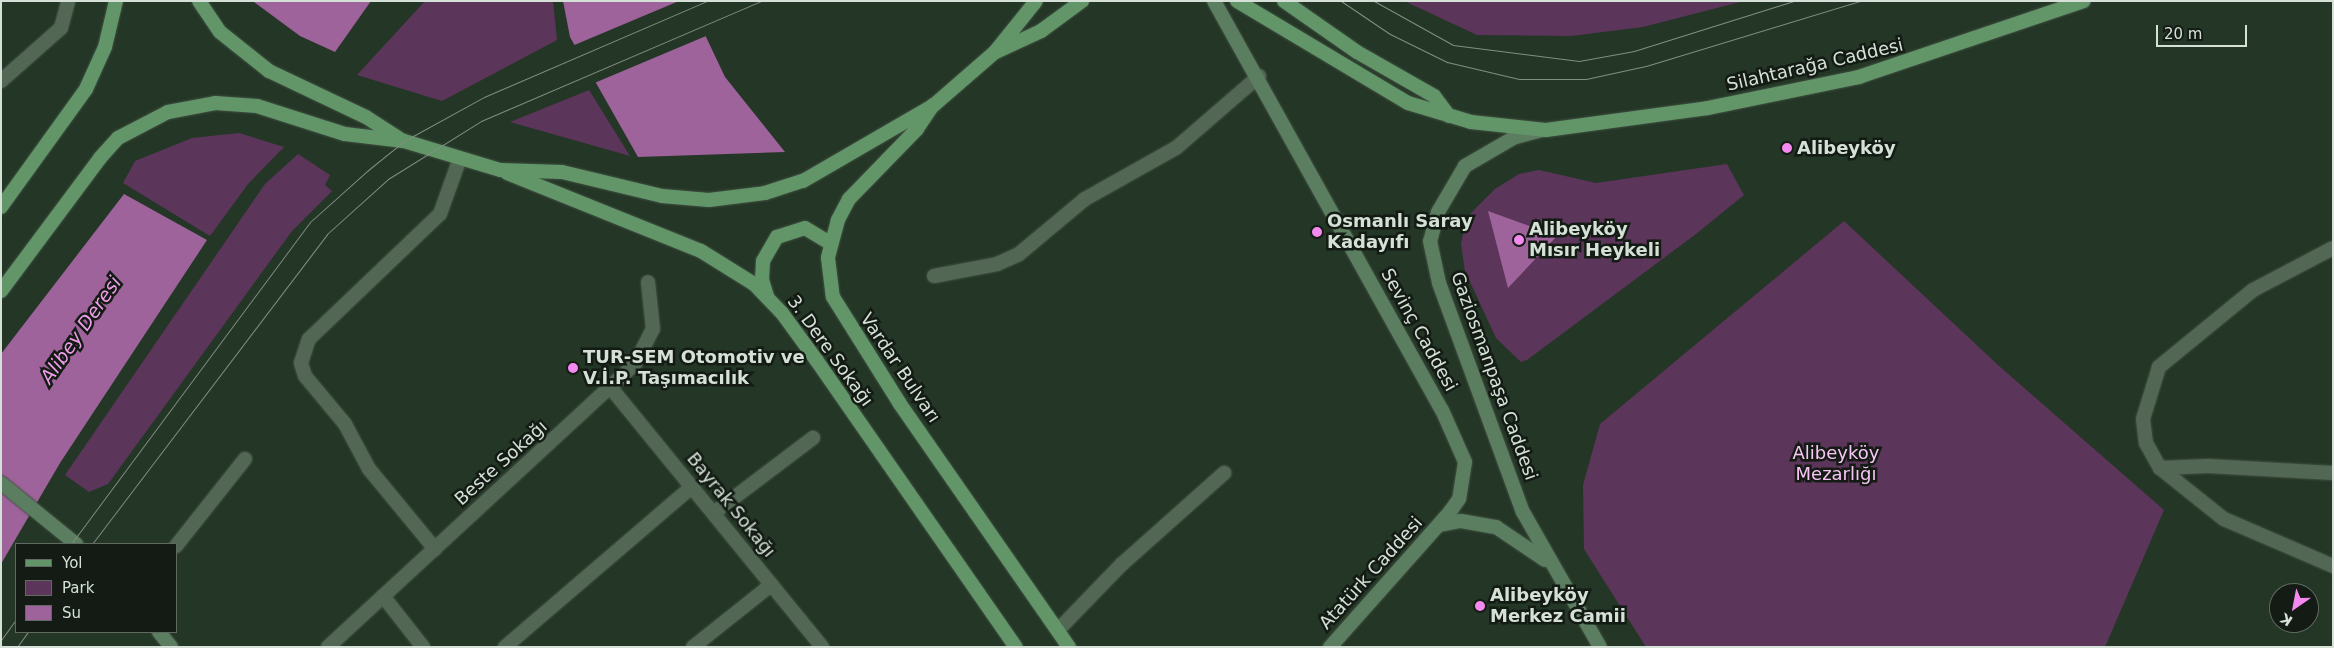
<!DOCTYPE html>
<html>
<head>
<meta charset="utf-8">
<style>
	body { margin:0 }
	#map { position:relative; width:2334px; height:648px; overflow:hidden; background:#243626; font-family:"DejaVu Sans",sans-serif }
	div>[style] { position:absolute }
	.green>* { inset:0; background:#5c355a }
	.water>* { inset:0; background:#9e639b }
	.pier>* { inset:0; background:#243626 }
	.roads { filter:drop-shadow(0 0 1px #405142) drop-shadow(0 0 1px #405142) }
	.service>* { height:14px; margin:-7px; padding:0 7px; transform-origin:7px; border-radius:7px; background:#536755 }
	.minor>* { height:14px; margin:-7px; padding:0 7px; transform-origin:7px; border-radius:7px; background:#536755 }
	.secondary>* { height:14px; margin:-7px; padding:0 7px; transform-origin:7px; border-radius:7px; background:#5a7e5f }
	.primary>* { height:14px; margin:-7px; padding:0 7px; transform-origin:7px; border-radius:7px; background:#629669 }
	.tram>* { height:1px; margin:-0.5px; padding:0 0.5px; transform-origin:0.5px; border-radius:0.5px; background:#808f81 }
	.dots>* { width:14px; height:14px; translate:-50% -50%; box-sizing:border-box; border:2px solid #131b14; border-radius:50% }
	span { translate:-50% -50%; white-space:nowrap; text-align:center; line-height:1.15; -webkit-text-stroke:5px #131b14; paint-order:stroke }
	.street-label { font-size:18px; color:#d5e1d6 }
	.poi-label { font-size:18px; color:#d5e1d6; font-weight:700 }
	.left { translate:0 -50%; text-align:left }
	.park-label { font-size:18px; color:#f7c5f3 }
	.water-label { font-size:19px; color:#f09eeb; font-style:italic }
	.frame { position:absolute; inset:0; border:2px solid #d5e1d6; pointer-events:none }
	.legend { position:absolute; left:15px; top:543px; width:162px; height:90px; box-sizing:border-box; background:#131b14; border:1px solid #616a62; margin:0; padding:6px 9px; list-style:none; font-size:15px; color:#d5e1d6 }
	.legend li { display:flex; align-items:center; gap:10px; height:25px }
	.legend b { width:25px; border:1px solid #616a62 }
	.north { position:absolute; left:2269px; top:583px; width:50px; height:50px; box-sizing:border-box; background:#131b14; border:1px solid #616a62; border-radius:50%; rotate:213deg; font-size:14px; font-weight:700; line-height:20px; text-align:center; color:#d5e1d6 }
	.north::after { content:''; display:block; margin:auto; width:18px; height:22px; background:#f489ef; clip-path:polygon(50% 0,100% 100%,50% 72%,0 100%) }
	.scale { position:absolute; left:2156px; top:25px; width:91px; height:22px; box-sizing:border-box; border:2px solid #d5e1d6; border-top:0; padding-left:6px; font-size:15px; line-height:18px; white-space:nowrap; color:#d5e1d6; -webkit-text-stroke:4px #131b14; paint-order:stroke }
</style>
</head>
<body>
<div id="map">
	<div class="green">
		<i style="clip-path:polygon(425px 1px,553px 1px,557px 40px,442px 101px,357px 75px)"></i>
		<i style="clip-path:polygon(1404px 1px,1744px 1px,1643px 27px,1571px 36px,1477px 35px)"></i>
		<i style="clip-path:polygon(589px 90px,630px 156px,510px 122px)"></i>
		<i style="clip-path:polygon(239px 133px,284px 147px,248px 184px,210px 236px,123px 183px,135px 161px,192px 138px)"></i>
		<i style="clip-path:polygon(298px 154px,330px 175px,325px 185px,332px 191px,292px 231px,108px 484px,89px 492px,65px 475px,265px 184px)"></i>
		<i style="clip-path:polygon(1727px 164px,1744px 195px,1696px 234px,1527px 360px,1521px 362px,1496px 338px,1465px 271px,1461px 244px,1466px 218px,1495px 189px,1519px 174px,1539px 170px,1596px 183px)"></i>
		<i style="clip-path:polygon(1844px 221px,1998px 365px,2164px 510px,2105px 647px,1646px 647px,1584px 549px,1583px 485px,1600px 424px)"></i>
	</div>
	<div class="water">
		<i style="clip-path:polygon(371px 1px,335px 52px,300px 36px,254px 2px)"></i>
		<i style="clip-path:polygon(563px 1px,689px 1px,725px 77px,785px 152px,638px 157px,570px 37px)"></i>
		<i style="clip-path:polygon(124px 194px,207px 240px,60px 463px,1px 564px,1px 354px)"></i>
		<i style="clip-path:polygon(1488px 211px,1557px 236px,1508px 288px)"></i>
	</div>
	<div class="pier">
		<i style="clip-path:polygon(679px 1px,692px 1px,706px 36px,592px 84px,572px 46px)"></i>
	</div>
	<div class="roads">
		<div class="service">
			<i style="left:934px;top:276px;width:64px;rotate:-10.8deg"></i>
			<i style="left:997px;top:264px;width:24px;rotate:-24deg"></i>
			<i style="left:1019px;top:254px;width:86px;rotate:-39.8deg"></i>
			<i style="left:1085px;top:199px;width:104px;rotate:-29.3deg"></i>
			<i style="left:1176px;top:148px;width:110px;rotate:-40.9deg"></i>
			<i style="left:176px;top:546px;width:111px;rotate:-51.6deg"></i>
			<i style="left:435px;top:549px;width:104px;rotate:-129.5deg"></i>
			<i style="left:369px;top:469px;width:51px;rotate:-118.1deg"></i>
			<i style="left:345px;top:424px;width:62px;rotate:-129.8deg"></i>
			<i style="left:305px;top:376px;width:14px;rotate:-107deg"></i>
			<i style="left:301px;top:363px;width:25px;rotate:-72deg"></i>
			<i style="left:309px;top:339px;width:181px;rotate:-43.7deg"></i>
			<i style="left:440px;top:214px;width:59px;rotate:-70.3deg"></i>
			<i style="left:1058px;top:630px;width:92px;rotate:-45.9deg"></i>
			<i style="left:1122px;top:564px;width:137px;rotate:-41.7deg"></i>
		</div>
		<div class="minor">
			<i style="left:1px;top:81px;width:80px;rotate:-41.5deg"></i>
			<i style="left:61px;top:28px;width:28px;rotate:-75deg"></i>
			<i style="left:2333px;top:248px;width:90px;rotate:152.3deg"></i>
			<i style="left:2253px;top:290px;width:122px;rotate:140.7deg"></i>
			<i style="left:2159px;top:367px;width:54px;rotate:107.1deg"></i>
			<i style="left:2143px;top:419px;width:24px;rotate:83deg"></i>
			<i style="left:2146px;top:443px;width:29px;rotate:61deg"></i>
			<i style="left:2160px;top:468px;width:82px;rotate:38.6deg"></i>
			<i style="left:2224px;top:519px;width:119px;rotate:23.3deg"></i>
			<i style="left:611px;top:388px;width:334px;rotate:50.8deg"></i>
			<i style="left:2160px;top:468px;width:48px;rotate:-2.4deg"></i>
			<i style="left:2208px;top:466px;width:125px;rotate:3.2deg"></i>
			<i style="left:715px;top:512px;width:123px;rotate:-37.1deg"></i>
			<i style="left:383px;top:596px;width:65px;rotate:51.9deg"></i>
			<i style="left:328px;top:647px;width:418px;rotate:-42.7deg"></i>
			<i style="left:635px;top:364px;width:39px;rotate:-63deg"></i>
			<i style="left:653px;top:329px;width:47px;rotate:-96.1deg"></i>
			<i style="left:505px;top:647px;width:246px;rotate:-40.6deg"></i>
			<i style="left:693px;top:647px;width:100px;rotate:-38.5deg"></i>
		</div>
		<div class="secondary">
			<i style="left:1214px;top:1px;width:468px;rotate:60.9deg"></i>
			<i style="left:1442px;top:410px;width:57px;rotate:66.1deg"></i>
			<i style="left:1465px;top:462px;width:37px;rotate:99deg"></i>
			<i style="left:1459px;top:499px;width:16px;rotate:125deg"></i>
			<i style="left:1450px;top:512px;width:181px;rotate:131.6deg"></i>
			<i style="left:1542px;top:130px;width:28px;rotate:165deg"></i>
			<i style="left:1515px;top:137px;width:58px;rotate:149.9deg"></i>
			<i style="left:1465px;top:166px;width:53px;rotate:120.4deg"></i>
			<i style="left:1438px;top:212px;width:30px;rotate:105deg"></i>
			<i style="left:1430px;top:241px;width:43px;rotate:77.9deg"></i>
			<i style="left:1439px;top:283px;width:244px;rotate:69.9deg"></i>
			<i style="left:1523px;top:512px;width:155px;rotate:60.3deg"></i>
			<i style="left:1px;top:483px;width:97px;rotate:39.1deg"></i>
			<i style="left:1440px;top:525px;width:21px;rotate:-11deg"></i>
			<i style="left:1461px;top:521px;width:36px;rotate:10deg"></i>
			<i style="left:1496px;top:527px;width:59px;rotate:34deg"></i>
			<i style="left:159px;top:632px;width:19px;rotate:51deg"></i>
		</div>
		<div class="primary">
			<i style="left:199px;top:1px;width:37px;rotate:56deg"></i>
			<i style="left:220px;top:32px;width:63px;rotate:38.5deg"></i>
			<i style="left:269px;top:71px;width:107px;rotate:25.4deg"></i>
			<i style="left:366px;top:117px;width:44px;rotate:33deg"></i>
			<i style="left:1237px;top:1px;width:199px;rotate:30.8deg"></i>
			<i style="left:1408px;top:103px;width:66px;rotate:16.8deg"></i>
			<i style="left:1471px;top:122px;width:75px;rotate:6.1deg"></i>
			<i style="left:1546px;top:130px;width:163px;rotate:-7.7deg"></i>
			<i style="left:1708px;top:108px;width:154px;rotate:-11.6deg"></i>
			<i style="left:1859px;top:77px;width:237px;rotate:-18.7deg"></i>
			<i style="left:1284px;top:1px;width:89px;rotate:34.9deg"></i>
			<i style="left:1357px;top:52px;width:89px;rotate:29.7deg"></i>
			<i style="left:1434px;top:96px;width:25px;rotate:53deg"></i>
			<i style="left:996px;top:52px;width:50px;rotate:-25deg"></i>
			<i style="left:1041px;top:31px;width:51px;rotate:-36.2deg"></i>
			<i style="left:933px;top:105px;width:29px;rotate:124deg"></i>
			<i style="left:917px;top:129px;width:98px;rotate:134.2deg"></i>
			<i style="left:849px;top:199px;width:24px;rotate:118deg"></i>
			<i style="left:838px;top:220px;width:39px;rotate:105deg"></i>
			<i style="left:828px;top:258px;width:39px;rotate:83deg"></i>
			<i style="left:833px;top:297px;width:126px;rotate:57.9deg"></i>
			<i style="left:900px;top:404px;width:296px;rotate:55.2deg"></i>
			<i style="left:507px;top:173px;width:209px;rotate:21.9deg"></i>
			<i style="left:701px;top:251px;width:62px;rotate:31.9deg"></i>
			<i style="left:754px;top:284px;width:40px;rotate:46deg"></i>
			<i style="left:782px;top:313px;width:59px;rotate:53.9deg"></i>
			<i style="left:817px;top:361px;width:348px;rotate:55.2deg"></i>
			<i style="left:1px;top:207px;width:145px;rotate:-54.2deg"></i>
			<i style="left:86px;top:89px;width:46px;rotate:-65.7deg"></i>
			<i style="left:105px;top:47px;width:47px;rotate:-76.6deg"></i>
			<i style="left:1px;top:291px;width:166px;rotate:-53.3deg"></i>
			<i style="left:100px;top:158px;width:27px;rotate:-48deg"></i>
			<i style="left:118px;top:138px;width:56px;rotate:-27.5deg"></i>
			<i style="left:168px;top:112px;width:48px;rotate:-10.8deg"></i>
			<i style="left:215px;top:103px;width:42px;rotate:4.1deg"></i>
			<i style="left:257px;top:106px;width:92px;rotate:17.7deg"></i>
			<i style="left:345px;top:134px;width:59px;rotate:6.8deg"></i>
			<i style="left:404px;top:141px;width:100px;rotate:16.8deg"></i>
			<i style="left:500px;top:170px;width:62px;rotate:1.8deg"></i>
			<i style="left:562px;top:172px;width:103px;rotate:13.5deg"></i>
			<i style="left:662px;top:196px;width:47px;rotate:4.9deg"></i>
			<i style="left:709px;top:200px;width:56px;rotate:-7.1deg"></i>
			<i style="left:765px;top:193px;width:40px;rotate:-18deg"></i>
			<i style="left:803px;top:181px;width:151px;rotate:-30.1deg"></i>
			<i style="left:934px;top:105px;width:81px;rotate:-41deg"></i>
			<i style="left:995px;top:52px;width:65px;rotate:-51.2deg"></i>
			<i style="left:767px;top:296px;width:17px;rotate:-107deg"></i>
			<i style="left:762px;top:280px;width:19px;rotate:-87deg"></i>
			<i style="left:763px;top:261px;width:28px;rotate:-60deg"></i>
			<i style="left:777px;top:237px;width:29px;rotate:-18deg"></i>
			<i style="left:805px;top:228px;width:29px;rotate:31deg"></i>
		</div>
	</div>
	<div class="tram">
		<i style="left:1341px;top:1px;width:59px;rotate:34deg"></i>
		<i style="left:1390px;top:34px;width:64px;rotate:26.2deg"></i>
		<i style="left:1447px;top:62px;width:74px;rotate:13.3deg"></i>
		<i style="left:1519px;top:79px;width:67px"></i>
		<i style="left:1586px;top:79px;width:61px;rotate:-12.2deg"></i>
		<i style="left:1646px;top:66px;width:224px;rotate:-16.9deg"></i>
		<i style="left:1374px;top:1px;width:90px;rotate:29.1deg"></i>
		<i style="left:1453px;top:45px;width:127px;rotate:7.2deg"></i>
		<i style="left:1579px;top:61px;width:56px;rotate:-10.3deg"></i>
		<i style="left:1634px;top:51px;width:168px;rotate:-17.4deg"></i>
		<i style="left:71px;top:544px;width:401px;rotate:-53.4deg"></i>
		<i style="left:310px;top:222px;width:76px;rotate:-41.8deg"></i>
		<i style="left:367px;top:171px;width:48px;rotate:-39deg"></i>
		<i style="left:404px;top:141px;width:91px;rotate:-28.8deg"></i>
		<i style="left:484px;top:97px;width:243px;rotate:-23.3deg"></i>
		<i style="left:92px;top:544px;width:389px;rotate:-52.8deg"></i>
		<i style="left:327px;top:234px;width:82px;rotate:-42deg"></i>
		<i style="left:388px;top:179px;width:110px;rotate:-31.9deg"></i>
		<i style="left:481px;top:121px;width:305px;rotate:-23.2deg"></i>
		<i style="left:1px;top:640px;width:26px;rotate:-54deg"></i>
		<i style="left:17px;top:647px;width:19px;rotate:-54deg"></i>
	</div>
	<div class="dots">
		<i style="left:1787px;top:148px;background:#f489ef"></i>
		<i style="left:1317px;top:232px;background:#f489ef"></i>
		<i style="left:1519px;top:240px;background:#f489ef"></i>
		<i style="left:573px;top:368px;background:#f489ef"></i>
		<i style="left:1480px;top:606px;background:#f489ef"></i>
	</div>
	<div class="street-label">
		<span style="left:1815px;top:65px;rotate:-13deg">Silahtarağa Caddesi</span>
		<span style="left:1419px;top:330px;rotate:61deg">Sevinç Caddesi</span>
		<span style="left:830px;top:351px;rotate:54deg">3. Dere Sokağı</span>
		<span style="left:900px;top:368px;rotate:56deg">Vardar Bulvarı</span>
		<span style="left:1494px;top:376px;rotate:70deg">Gaziosmanpaşa Caddesi</span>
		<span style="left:501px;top:463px;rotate:-42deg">Beste Sokağı</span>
		<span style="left:731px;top:505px;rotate:51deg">Bayrak Sokağı</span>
		<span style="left:1371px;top:573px;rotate:-48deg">Atatürk Caddesi</span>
	</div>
	<div class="poi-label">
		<span class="left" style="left:1797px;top:148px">Alibeyköy</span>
		<span class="left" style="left:1327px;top:232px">Osmanlı Saray<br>Kadayıfı</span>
		<span class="left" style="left:1529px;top:240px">Alibeyköy<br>Mısır Heykeli</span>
		<span class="left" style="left:583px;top:368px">TUR-SEM Otomotiv ve<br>V.İ.P. Taşımacılık</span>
		<span class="left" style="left:1490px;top:606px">Alibeyköy<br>Merkez Camii</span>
	</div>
	<div class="park-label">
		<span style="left:1836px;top:464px">Alibeyköy<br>Mezarlığı</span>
	</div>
	<div class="water-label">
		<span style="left:81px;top:330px;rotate:-55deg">Alibey Deresi</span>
	</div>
	<div class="frame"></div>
	<ul class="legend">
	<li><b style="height:6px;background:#629669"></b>Yol</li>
	<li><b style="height:14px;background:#5c355a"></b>Park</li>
	<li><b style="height:14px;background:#9e639b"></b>Su</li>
	</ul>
	<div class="north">K</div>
	<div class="scale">20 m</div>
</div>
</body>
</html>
